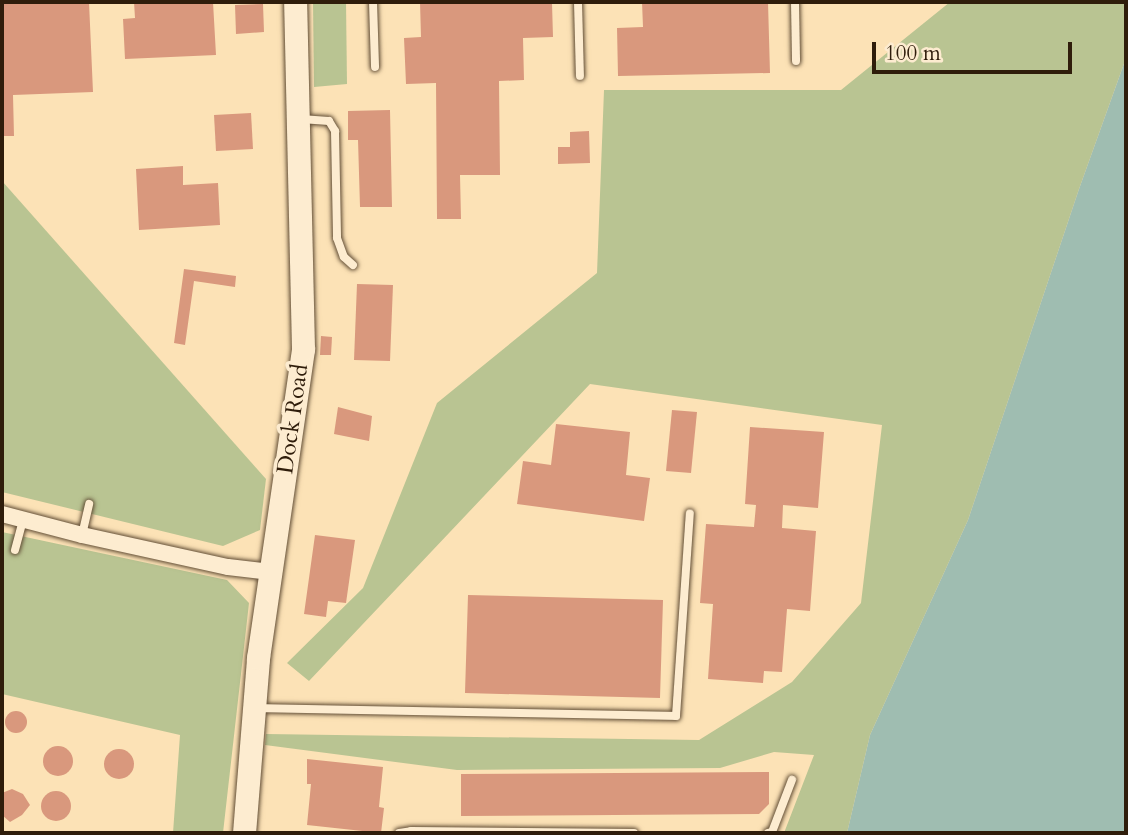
<!DOCTYPE html>
<html>
<head>
<meta charset="utf-8">
<style>
	body { margin:0 }
	#map { position:relative; width:1128px; height:835px; overflow:hidden; background:#fce2b6; font-family:Cardo,serif }
	div>[style] { position:absolute }
	.green>* { inset:0; background:#b9c492 }
	.water>* { inset:0; background:#9fbdb1 }
	.building>* { inset:0; background:#d9987d }
	.round { border-radius:50% }
	.roads { filter:drop-shadow(0 0 2px #624e36) drop-shadow(0 0 2px #624e36) }
	.lane>* { height:8px; margin:-4px; padding:0 4px; transform-origin:4px; border-radius:4px; background:#fdecd0 }
	.street>* { height:16px; margin:-8px; padding:0 8px; transform-origin:8px; border-radius:8px; background:#fdecd0 }
	.secondary>* { height:23px; margin:-11.5px; padding:0 11.5px; transform-origin:11.5px; border-radius:11.5px; background:#fdecd0 }
	span { translate:-50% -50%; white-space:nowrap; text-align:center; line-height:1.15; -webkit-text-stroke:7px #fdecd0; paint-order:stroke }
	.street-label { font-size:23px; color:#2f1d0b }
	.frame { position:absolute; inset:0; border:4px solid #2f1d0b; pointer-events:none }
	.scale { position:absolute; left:872px; top:42px; width:200px; height:32px; box-sizing:border-box; border:4px solid #2f1d0b; border-top:0; padding-left:9px; font-size:21px; line-height:24px; white-space:nowrap; color:#2f1d0b; -webkit-text-stroke:5px #fdecd0; paint-order:stroke }
</style>
</head>
<body>
<div id="map">
	<div class="green">
		<i style="clip-path:polygon(313px 2px,346px 2px,347px 84px,314px 87px)"></i>
		<i style="clip-path:polygon(950px 2px,1126px 2px,1126px 58px,1079px 189px,968px 520px,870px 735px,847px 833px,784px 833px,814px 755px,774px 752px,720px 768px,457px 770px,265px 745px,266px 734px,699px 740px,792px 682px,861px 603px,882px 425px,590px 384px,309px 681px,287px 663px,363px 588px,437px 403px,597px 273px,604px 90px,841px 90px)"></i>
		<i style="clip-path:polygon(2px 181px,266px 479px,260px 530px,223px 546px,2px 492px)"></i>
		<i style="clip-path:polygon(2px 532px,227px 580px,249px 603px,223px 833px,173px 833px,180px 735px,2px 694px)"></i>
	</div>
	<div class="water">
		<i style="clip-path:polygon(1126px 58px,1126px 833px,847px 833px,870px 735px,968px 520px,1079px 189px)"></i>
	</div>
	<div class="building">
		<i style="clip-path:polygon(2px 2px,89px 2px,93px 92px,13px 95px,14px 136px,2px 136px)"></i>
		<i style="clip-path:polygon(134px 2px,213px 2px,216px 55px,125px 59px,123px 19px,135px 18px)"></i>
		<i style="clip-path:polygon(420px 2px,552px 3px,553px 37px,523px 38px,524px 80px,499px 81px,500px 175px,460px 175px,461px 219px,437px 219px,436px 83px,406px 84px,404px 38px,421px 37px)"></i>
		<i style="clip-path:polygon(642px 2px,768px 2px,770px 73px,618px 76px,617px 28px,643px 27px)"></i>
		<i style="clip-path:polygon(263px 4px,264px 32px,236px 34px,235px 5px)"></i>
		<i style="clip-path:polygon(390px 110px,392px 207px,360px 207px,358px 140px,348px 140px,348px 111px)"></i>
		<i style="clip-path:polygon(251px 113px,253px 149px,216px 151px,214px 115px)"></i>
		<i style="clip-path:polygon(589px 131px,590px 163px,558px 164px,558px 147px,570px 147px,570px 132px)"></i>
		<i style="clip-path:polygon(183px 166px,183px 185px,218px 183px,220px 225px,139px 230px,136px 169px)"></i>
		<i style="clip-path:polygon(184px 269px,236px 276px,235px 287px,194px 281px,185px 345px,174px 343px)"></i>
		<i style="clip-path:polygon(357px 284px,393px 285px,390px 361px,354px 360px)"></i>
		<i style="clip-path:polygon(321px 336px,332px 337px,331px 355px,320px 355px)"></i>
		<i style="clip-path:polygon(338px 407px,372px 416px,369px 441px,334px 434px)"></i>
		<i style="clip-path:polygon(672px 410px,697px 412px,691px 473px,666px 471px)"></i>
		<i style="clip-path:polygon(556px 424px,630px 432px,626px 475px,650px 478px,644px 521px,517px 504px,523px 461px,551px 465px)"></i>
		<i style="clip-path:polygon(750px 427px,824px 432px,818px 508px,783px 505px,782px 528px,816px 531px,810px 611px,787px 609px,782px 672px,764px 671px,763px 683px,708px 679px,713px 604px,700px 603px,706px 524px,754px 527px,756px 505px,745px 504px)"></i>
		<i style="clip-path:polygon(315px 535px,355px 540px,346px 603px,328px 601px,326px 617px,304px 614px)"></i>
		<i style="clip-path:polygon(468px 595px,663px 600px,660px 698px,465px 693px)"></i>
		<i class="round" style="left:5px;top:711px;width:22px;height:22px"></i>
		<i class="round" style="left:43px;top:746px;width:30px;height:30px"></i>
		<i class="round" style="left:104px;top:749px;width:30px;height:30px"></i>
		<i style="clip-path:polygon(307px 759px,383px 767px,379px 807px,384px 808px,381px 833px,307px 825px,311px 784px,307px 784px)"></i>
		<i style="clip-path:polygon(769px 772px,769px 804px,759px 814px,461px 816px,461px 774px)"></i>
		<i style="clip-path:polygon(12px 789px,23px 794px,30px 805px,22px 815px,10px 822px,2px 815px,2px 793px)"></i>
		<i class="round" style="left:41px;top:791px;width:30px;height:30px"></i>
	</div>
	<div class="roads">
		<div class="lane">
			<i style="left:373px;top:2px;width:65px;rotate:88.2deg"></i>
			<i style="left:578px;top:2px;width:74px;rotate:88.5deg"></i>
			<i style="left:795px;top:2px;width:59px;rotate:89deg"></i>
			<i style="left:301px;top:119px;width:28px;rotate:4deg"></i>
			<i style="left:329px;top:121px;width:12px;rotate:59deg"></i>
			<i style="left:335px;top:131px;width:107px;rotate:88.9deg"></i>
			<i style="left:337px;top:238px;width:20px;rotate:70deg"></i>
			<i style="left:344px;top:257px;width:12px;rotate:42deg"></i>
			<i style="left:82px;top:535px;width:32px;rotate:-77deg"></i>
			<i style="left:15px;top:550px;width:31px;rotate:-75deg"></i>
			<i style="left:257px;top:708px;width:419px;rotate:1.1deg"></i>
			<i style="left:676px;top:716px;width:203px;rotate:-86.1deg"></i>
			<i style="left:399px;top:833px;width:12px;rotate:-9deg"></i>
			<i style="left:411px;top:831px;width:223px;rotate:0.5deg"></i>
			<i style="left:768px;top:833px;width:4px;rotate:-14deg"></i>
			<i style="left:772px;top:832px;width:56px;rotate:-69deg"></i>
		</div>
		<div class="street">
			<i style="left:2px;top:514px;width:83px;rotate:14.7deg"></i>
			<i style="left:82px;top:535px;width:149px;rotate:12.4deg"></i>
			<i style="left:228px;top:567px;width:43px;rotate:6.6deg"></i>
		</div>
		<div class="secondary">
			<i style="left:244px;top:833px;width:176px;rotate:-85.4deg"></i>
			<i style="left:258px;top:658px;width:312px;rotate:-81.7deg"></i>
			<i style="left:303px;top:349px;width:347px;rotate:-91.3deg"></i>
		</div>
	</div>
	<div class="street-label">
		<span style="left:293px;top:419px;rotate:-82deg">Dock Road</span>
	</div>
	<div class="frame"></div>
	<div class="scale">100 m</div>
</div>
</body>
</html>
